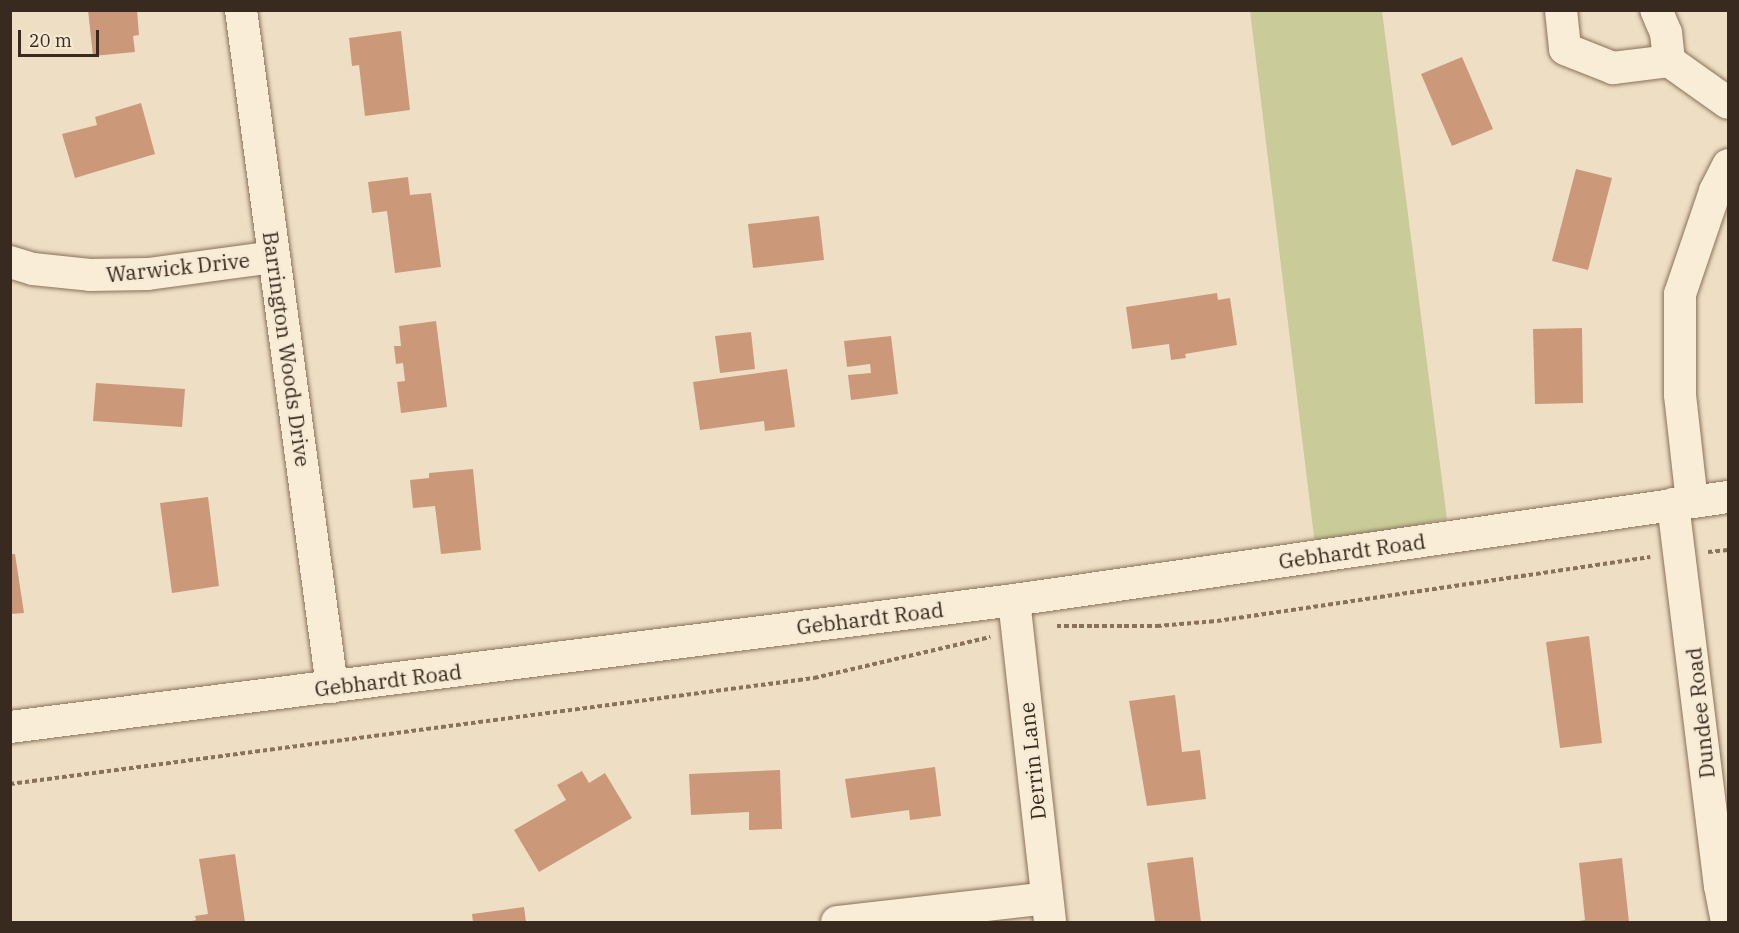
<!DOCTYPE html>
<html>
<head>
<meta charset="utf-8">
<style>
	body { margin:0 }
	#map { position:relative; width:1739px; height:933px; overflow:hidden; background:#eedfc4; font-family:"IBM Plex Serif",serif }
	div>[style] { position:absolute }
	.green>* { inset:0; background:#c9cc98 }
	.building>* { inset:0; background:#cc987a }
	.path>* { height:4px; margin-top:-2px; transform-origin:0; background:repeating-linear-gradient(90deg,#89715b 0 4.5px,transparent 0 7.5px) }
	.roads { filter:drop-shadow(0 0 2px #89715b) drop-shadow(0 0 2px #89715b) }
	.minor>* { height:32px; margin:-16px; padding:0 16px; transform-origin:16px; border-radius:16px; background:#f9edd8 }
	span { translate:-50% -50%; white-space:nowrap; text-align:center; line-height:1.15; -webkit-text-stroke:4.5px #f5ead4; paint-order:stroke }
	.street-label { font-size:21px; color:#392a1f }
	.frame { position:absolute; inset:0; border:12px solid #392a1f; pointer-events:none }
	.scale { position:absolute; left:18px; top:30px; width:81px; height:27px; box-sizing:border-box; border:3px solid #392a1f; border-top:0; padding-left:8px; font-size:18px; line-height:21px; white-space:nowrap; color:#392a1f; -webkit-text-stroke:4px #f5ead4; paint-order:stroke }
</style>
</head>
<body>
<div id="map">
	<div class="green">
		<i style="clip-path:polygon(1250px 11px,1382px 11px,1447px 519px,1315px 545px)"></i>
	</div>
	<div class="building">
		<i style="clip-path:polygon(88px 10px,137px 10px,139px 35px,133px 36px,135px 52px,93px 56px)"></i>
		<i style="clip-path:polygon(401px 31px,410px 110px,365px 116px,359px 65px,352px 66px,349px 38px)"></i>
		<i style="clip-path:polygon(1462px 57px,1493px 129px,1452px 146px,1421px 74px)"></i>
		<i style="clip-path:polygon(141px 103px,155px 154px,75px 178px,62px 134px,97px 125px,95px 117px)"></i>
		<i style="clip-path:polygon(1576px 169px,1612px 178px,1588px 270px,1552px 261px)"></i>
		<i style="clip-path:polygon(408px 177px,410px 195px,431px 193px,441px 267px,395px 273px,387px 211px,372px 213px,368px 182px)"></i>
		<i style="clip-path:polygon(819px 216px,824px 260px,753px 268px,748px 224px)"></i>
		<i style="clip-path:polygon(1217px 293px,1218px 300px,1230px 298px,1237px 345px,1185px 354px,1186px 358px,1171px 360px,1169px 344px,1132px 349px,1126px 307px)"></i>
		<i style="clip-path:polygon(436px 321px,447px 407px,401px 413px,397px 382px,405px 381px,403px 363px,396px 364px,394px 346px,401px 346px,399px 326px)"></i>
		<i style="clip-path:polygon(1582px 328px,1583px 403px,1535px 404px,1533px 329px)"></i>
		<i style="clip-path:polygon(751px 332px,755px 369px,720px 373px,715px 336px)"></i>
		<i style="clip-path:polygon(891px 336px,898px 394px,851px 400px,848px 375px,871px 373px,870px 364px,847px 367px,844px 341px)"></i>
		<i style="clip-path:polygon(787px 369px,795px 427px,765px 431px,764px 421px,700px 430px,693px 382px)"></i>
		<i style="clip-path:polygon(96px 383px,185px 389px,182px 427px,93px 421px)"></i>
		<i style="clip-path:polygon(473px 469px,481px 550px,441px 554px,435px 506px,413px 508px,410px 480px,429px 478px,429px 473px)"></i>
		<i style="clip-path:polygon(208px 497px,219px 586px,172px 593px,160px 503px)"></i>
		<i style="clip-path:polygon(10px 554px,15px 554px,24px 613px,10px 614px)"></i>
		<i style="clip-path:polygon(1589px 636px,1602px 743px,1560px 748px,1546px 642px)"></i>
		<i style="clip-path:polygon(1175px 695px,1182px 752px,1200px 750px,1206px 799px,1147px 806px,1129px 701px)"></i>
		<i style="clip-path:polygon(935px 767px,941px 816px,910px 820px,909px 810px,851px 818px,845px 779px)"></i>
		<i style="clip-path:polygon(780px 770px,782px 829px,749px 830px,749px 812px,691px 815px,689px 774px)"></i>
		<i style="clip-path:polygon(582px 771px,589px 783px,605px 773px,632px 818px,539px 872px,514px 830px,566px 800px,557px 785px)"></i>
		<i style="clip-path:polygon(235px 854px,245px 922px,187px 922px,196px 920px,195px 916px,208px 914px,199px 859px)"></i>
		<i style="clip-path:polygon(1193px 857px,1201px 922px,1155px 922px,1147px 863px)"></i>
		<i style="clip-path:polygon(1622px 858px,1629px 922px,1572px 922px,1585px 920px,1579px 863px)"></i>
		<i style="clip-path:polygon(524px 907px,526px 922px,473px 922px,472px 914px)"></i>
	</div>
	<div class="path">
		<i style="left:1708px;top:552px;width:20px;rotate:-6deg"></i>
		<i style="left:1057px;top:626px;width:100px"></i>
		<i style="left:1157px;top:626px;width:60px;rotate:-4.8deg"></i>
		<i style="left:1217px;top:621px;width:438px;rotate:-8.4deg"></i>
		<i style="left:10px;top:784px;width:811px;rotate:-7.51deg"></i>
		<i style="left:814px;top:678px;width:181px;rotate:-13.1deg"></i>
	</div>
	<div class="roads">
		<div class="minor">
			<i style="left:241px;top:10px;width:683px;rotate:82.34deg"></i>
			<i style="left:1561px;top:10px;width:39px;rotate:84deg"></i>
			<i style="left:1565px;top:49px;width:52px;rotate:21.6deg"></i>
			<i style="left:1613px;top:68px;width:56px;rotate:-7.1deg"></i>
			<i style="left:1669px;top:61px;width:28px;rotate:-96deg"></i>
			<i style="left:1666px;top:33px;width:25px;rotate:-113deg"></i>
			<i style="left:1669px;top:61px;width:72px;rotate:35.4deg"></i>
			<i style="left:10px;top:262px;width:24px;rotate:17deg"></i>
			<i style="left:33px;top:269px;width:57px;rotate:6deg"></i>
			<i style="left:90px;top:275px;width:58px;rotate:-1deg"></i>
			<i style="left:148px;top:274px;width:127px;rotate:-7.7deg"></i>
			<i style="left:1692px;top:502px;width:108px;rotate:-96.4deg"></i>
			<i style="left:1680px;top:395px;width:101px;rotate:-90deg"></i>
			<i style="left:1680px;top:294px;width:109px;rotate:-71.2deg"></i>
			<i style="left:1715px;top:191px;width:29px;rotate:-63deg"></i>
			<i style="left:1673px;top:504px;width:385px;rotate:83deg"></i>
			<i style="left:1720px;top:886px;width:37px;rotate:79deg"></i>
			<i style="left:1014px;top:600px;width:324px;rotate:83.6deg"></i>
			<i style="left:10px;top:727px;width:1012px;rotate:-7.21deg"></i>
			<i style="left:1014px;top:600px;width:721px;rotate:-8.21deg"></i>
			<i style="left:837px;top:922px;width:211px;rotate:-6.5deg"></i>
		</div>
	</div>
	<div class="street-label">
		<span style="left:178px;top:267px;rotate:-6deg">Warwick Drive</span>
		<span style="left:287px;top:349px;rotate:82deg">Barrington Woods Drive</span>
		<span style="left:1352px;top:551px;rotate:-8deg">Gebhardt Road</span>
		<span style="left:870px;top:618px;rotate:-7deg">Gebhardt Road</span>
		<span style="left:388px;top:680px;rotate:-7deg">Gebhardt Road</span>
		<span style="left:1700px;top:713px;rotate:-96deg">Dundee Road</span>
		<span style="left:1032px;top:761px;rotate:-96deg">Derrin Lane</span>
	</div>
	<div class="frame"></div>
	<div class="scale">20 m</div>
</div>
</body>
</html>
